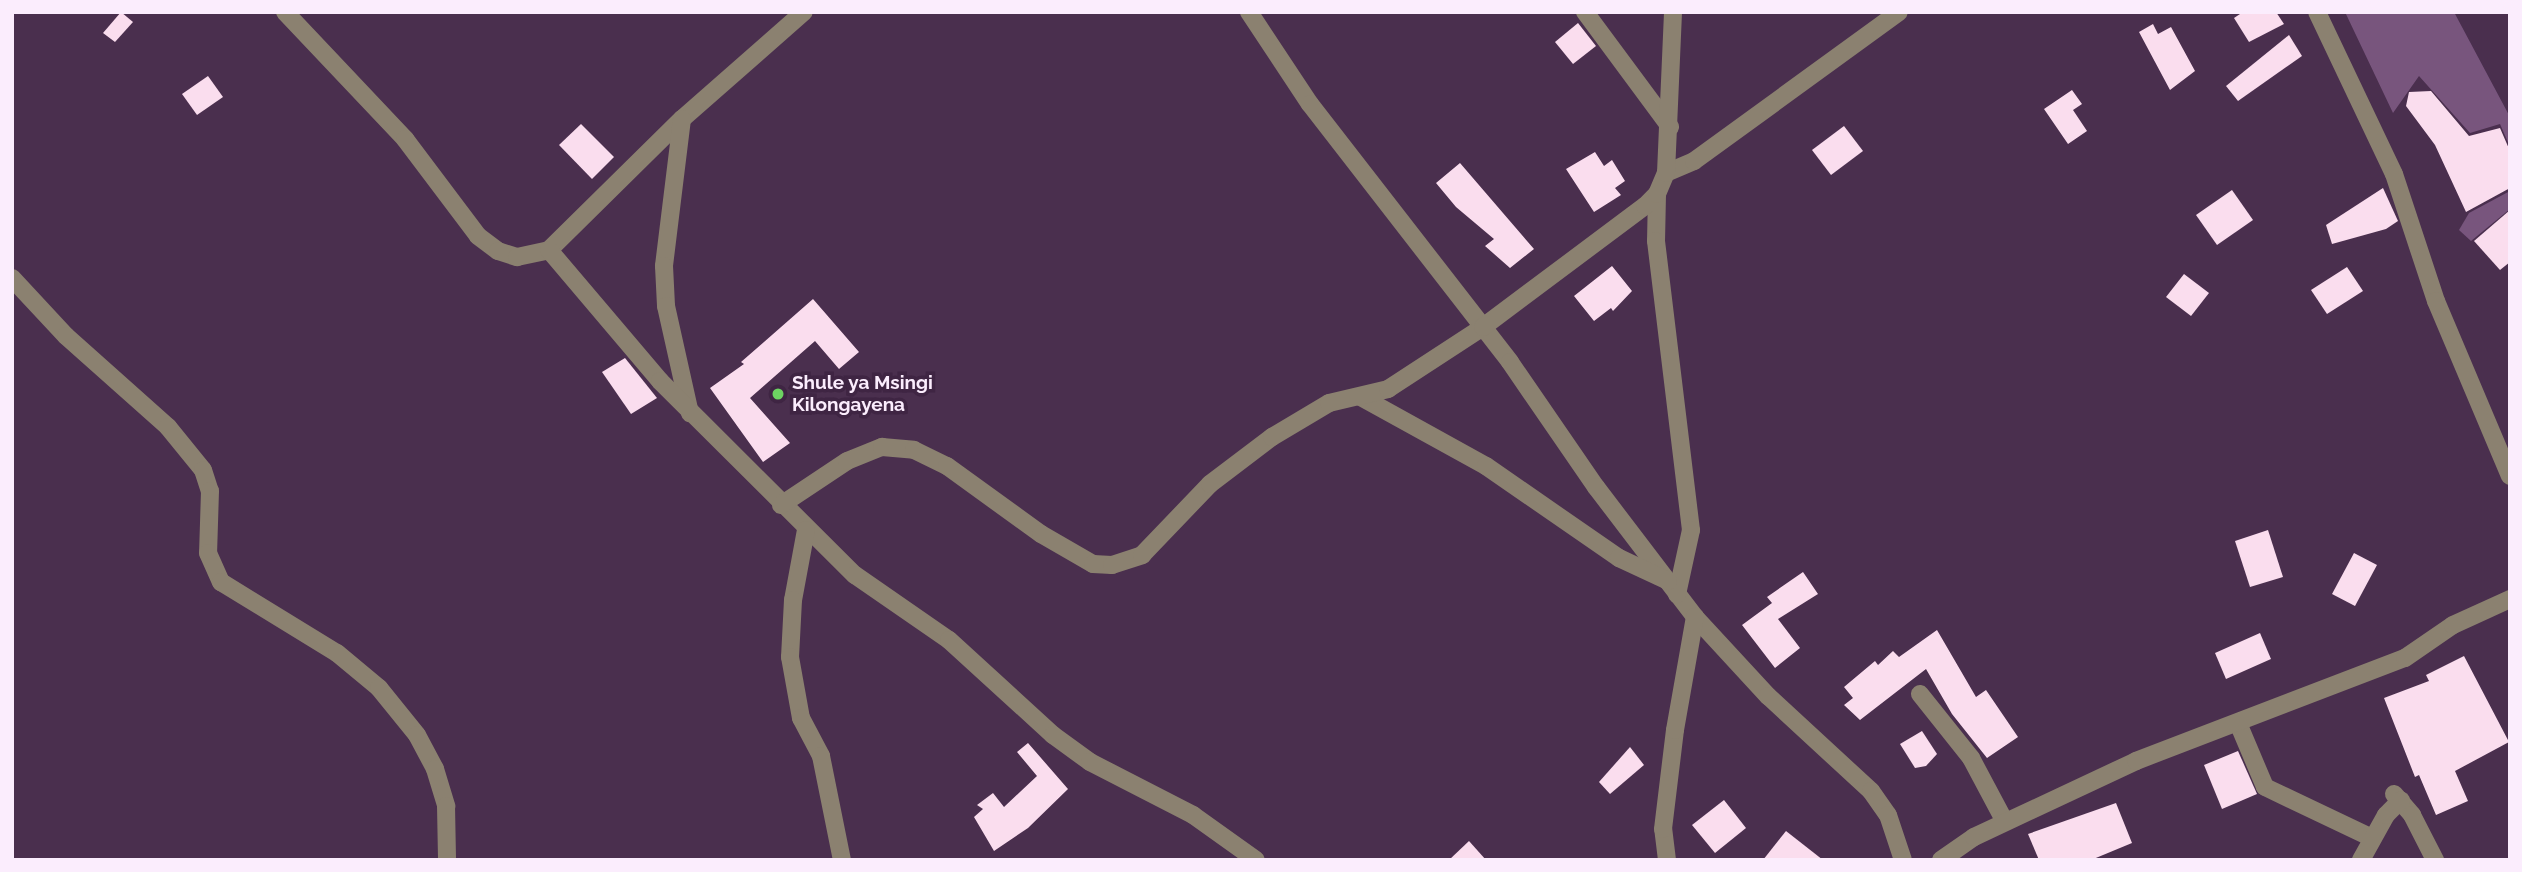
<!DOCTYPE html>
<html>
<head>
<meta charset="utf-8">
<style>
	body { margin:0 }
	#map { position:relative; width:2522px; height:872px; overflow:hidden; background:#4a2f4e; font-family:Raleway,sans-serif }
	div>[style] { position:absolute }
	.green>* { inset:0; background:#78557d }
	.building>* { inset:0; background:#faddee }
	.minor>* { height:18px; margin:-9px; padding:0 9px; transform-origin:9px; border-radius:9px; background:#8b8170 }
	.dots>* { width:19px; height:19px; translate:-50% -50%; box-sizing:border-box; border:4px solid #3f2543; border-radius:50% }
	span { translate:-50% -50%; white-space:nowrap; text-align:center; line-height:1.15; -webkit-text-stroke:7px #3f2543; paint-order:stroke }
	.poi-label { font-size:19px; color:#fbedfd; font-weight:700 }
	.left { translate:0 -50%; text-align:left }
	.frame { position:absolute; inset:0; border:14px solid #fbedfd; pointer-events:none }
</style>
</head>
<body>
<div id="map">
	<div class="green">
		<i style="clip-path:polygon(2345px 12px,2454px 12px,2510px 117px,2510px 147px,2500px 124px,2470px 133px,2419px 76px,2393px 113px)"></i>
		<i style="clip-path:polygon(2510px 191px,2510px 209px,2471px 241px,2459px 230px,2469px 213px)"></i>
	</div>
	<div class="building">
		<i style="clip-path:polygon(121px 12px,133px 22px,115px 42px,103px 33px)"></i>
		<i style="clip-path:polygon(2243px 12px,2276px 12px,2284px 24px,2249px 42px,2234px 18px)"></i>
		<i style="clip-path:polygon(1578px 23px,1596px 46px,1573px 64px,1555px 42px)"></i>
		<i style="clip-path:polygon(2153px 24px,2158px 34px,2171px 27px,2195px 71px,2170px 90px,2139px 32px)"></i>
		<i style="clip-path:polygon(2289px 35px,2302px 56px,2238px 101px,2226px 86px)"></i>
		<i style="clip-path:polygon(208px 76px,223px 97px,197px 115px,182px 94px)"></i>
		<i style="clip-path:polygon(2072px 90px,2082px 104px,2073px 110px,2087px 131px,2068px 144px,2044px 109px)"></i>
		<i style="clip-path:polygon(2431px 91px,2469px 136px,2500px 128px,2510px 151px,2510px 188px,2466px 212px,2435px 145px,2406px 106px,2409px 92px)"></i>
		<i style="clip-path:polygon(581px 124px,614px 157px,592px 179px,559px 145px)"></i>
		<i style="clip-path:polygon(1844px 126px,1863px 151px,1831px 175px,1812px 150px)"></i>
		<i style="clip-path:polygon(1595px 152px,1604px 166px,1612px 160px,1625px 181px,1615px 188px,1621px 195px,1594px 212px,1566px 169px)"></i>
		<i style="clip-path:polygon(1460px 163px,1534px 249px,1510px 268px,1485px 246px,1494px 239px,1456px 207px,1436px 183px)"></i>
		<i style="clip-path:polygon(2383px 188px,2398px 221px,2386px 229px,2332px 244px,2326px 225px)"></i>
		<i style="clip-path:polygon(2232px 190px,2253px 220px,2217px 245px,2196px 215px)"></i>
		<i style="clip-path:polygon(2510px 210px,2510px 262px,2500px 270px,2474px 241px)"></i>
		<i style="clip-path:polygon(1612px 266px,1632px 291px,1613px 311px,1611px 308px,1594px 321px,1574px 296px)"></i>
		<i style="clip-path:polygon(2347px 267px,2363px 291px,2327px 314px,2311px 290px)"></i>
		<i style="clip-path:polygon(2184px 274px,2209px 293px,2191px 316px,2166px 297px)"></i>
		<i style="clip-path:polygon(813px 299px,859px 352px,839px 369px,815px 341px,750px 398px,790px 443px,763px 462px,710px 388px,744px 364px,741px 362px)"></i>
		<i style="clip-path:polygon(625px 358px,657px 398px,631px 414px,602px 372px)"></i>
		<i style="clip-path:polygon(2268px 530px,2283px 577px,2250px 587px,2235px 541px)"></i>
		<i style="clip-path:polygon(2354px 553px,2377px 565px,2355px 606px,2332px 594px)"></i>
		<i style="clip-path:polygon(1803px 572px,1818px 594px,1778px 619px,1800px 648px,1775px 668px,1742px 625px,1772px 603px,1767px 597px)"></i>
		<i style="clip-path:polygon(1937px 630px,1976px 697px,1986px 690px,2018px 737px,1987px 758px,1952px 714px,1926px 669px,1860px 720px,1844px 705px,1853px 698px,1844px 687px,1875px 661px,1878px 665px,1893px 651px,1899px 657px)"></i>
		<i style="clip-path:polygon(2260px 633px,2271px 659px,2226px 679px,2215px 653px)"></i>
		<i style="clip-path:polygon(2464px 656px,2509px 742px,2455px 771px,2468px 801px,2436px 815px,2419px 775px,2415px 777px,2384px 698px,2429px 681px,2426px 675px)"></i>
		<i style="clip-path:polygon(1922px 731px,1937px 754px,1926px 766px,1915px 768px,1900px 744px)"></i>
		<i style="clip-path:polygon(1028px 743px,1068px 789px,1028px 828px,994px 851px,974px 817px,983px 809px,977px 805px,993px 793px,1004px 807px,1037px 776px,1017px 752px)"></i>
		<i style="clip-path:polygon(1630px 747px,1644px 765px,1610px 794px,1599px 782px)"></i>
		<i style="clip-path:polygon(2238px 751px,2257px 794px,2222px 809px,2204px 765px)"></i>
		<i style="clip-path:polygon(1724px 800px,1746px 828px,1715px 853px,1692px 825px)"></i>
		<i style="clip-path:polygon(2116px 803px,2132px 843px,2091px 860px,2039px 860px,2028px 834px)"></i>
		<i style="clip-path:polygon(1786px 831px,1823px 860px,1763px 860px)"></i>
		<i style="clip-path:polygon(1469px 841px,1486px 860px,1449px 860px)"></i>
	</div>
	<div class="minor">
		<i style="left:285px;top:12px;width:175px;rotate:46.6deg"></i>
		<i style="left:405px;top:139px;width:121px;rotate:53deg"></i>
		<i style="left:478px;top:236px;width:25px;rotate:37deg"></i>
		<i style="left:498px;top:251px;width:20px;rotate:18deg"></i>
		<i style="left:517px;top:257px;width:33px;rotate:-12deg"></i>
		<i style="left:549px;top:250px;width:187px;rotate:-44.6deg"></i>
		<i style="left:682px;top:119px;width:162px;rotate:-41.3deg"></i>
		<i style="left:1249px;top:12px;width:110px;rotate:56.5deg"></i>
		<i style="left:1310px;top:104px;width:326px;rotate:52.2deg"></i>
		<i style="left:1510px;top:362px;width:152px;rotate:55.5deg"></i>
		<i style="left:1596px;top:487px;width:163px;rotate:52.7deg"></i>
		<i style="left:1695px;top:617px;width:108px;rotate:47.3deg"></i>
		<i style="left:1768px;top:696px;width:140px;rotate:42.7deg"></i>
		<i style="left:1871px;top:791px;width:29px;rotate:55deg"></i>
		<i style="left:1888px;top:815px;width:47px;rotate:71.6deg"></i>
		<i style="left:1585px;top:12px;width:143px;rotate:53.5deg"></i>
		<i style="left:2317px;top:12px;width:179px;rotate:64.6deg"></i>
		<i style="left:2394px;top:174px;width:134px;rotate:71.7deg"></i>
		<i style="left:2436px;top:301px;width:190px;rotate:67.1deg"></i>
		<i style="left:682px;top:119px;width:148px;rotate:97deg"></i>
		<i style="left:664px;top:266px;width:40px;rotate:87.1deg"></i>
		<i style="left:666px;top:306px;width:110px;rotate:77.4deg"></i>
		<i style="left:1666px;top:173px;width:30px;rotate:-23deg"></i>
		<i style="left:1694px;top:161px;width:253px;rotate:-36deg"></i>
		<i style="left:1657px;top:194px;width:47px;rotate:91.2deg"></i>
		<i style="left:1656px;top:241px;width:291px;rotate:83.1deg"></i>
		<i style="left:1691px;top:530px;width:66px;rotate:102.3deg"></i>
		<i style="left:549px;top:250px;width:172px;rotate:49.7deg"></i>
		<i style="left:660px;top:381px;width:275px;rotate:44.9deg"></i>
		<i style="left:855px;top:575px;width:114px;rotate:34.7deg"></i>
		<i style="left:949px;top:640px;width:141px;rotate:42.4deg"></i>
		<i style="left:1053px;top:735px;width:46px;rotate:36.1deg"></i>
		<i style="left:1090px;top:762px;width:116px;rotate:27.2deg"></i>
		<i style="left:1193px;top:815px;width:77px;rotate:35.5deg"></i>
		<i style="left:12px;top:278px;width:79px;rotate:47deg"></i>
		<i style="left:66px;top:336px;width:137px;rotate:41.7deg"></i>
		<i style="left:168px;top:427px;width:55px;rotate:50.9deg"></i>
		<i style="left:203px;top:470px;width:22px;rotate:72deg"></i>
		<i style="left:210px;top:491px;width:62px;rotate:91.8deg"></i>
		<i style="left:208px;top:553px;width:32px;rotate:66deg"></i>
		<i style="left:221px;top:582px;width:136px;rotate:31.5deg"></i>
		<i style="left:337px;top:653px;width:55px;rotate:39.8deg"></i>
		<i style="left:379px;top:688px;width:60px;rotate:51deg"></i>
		<i style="left:417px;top:735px;width:38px;rotate:62deg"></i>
		<i style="left:435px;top:769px;width:39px;rotate:73deg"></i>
		<i style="left:446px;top:806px;width:54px;rotate:88.9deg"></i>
		<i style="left:1361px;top:397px;width:143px;rotate:28.9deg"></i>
		<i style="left:1486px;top:466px;width:162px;rotate:34.7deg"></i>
		<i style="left:1619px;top:558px;width:54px;rotate:25.1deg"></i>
		<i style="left:781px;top:505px;width:79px;rotate:-33.7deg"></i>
		<i style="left:847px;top:461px;width:38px;rotate:-22deg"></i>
		<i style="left:882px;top:447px;width:32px;rotate:5deg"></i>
		<i style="left:914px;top:450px;width:37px;rotate:26deg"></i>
		<i style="left:947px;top:466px;width:116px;rotate:35.9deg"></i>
		<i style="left:1041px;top:534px;width:60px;rotate:30deg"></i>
		<i style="left:1093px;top:564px;width:19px;rotate:3deg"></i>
		<i style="left:1112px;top:565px;width:32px;rotate:-18deg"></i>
		<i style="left:1142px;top:555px;width:98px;rotate:-46.2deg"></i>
		<i style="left:1210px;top:484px;width:78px;rotate:-37.2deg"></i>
		<i style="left:1272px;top:437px;width:66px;rotate:-30.8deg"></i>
		<i style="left:1329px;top:403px;width:61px;rotate:-13.3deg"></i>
		<i style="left:1388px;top:389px;width:113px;rotate:-33.1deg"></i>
		<i style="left:1483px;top:327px;width:202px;rotate:-36.8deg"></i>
		<i style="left:1645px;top:206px;width:17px;rotate:-45deg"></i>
		<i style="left:1657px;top:194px;width:23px;rotate:-67deg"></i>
		<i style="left:1666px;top:173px;width:161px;rotate:-87.5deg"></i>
		<i style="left:806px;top:530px;width:71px;rotate:100.5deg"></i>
		<i style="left:793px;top:600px;width:57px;rotate:93deg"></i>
		<i style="left:790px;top:657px;width:62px;rotate:79.8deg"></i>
		<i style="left:801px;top:718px;width:43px;rotate:62.2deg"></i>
		<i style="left:821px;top:756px;width:106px;rotate:78.6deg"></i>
		<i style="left:1920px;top:694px;width:82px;rotate:51.4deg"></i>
		<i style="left:1971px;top:758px;width:72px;rotate:62deg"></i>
		<i style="left:2238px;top:723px;width:69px;rotate:67.1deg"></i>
		<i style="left:2265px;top:787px;width:119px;rotate:25.5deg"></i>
		<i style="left:2394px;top:794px;width:28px;rotate:49deg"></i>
		<i style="left:2412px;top:815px;width:51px;rotate:62.9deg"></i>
		<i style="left:1667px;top:860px;width:31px;rotate:-97deg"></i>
		<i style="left:1663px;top:829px;width:100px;rotate:-83.1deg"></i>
		<i style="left:1675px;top:730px;width:115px;rotate:-80deg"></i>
		<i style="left:1941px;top:860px;width:40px;rotate:-34.9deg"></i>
		<i style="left:1974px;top:837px;width:179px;rotate:-25.1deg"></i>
		<i style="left:2136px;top:761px;width:288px;rotate:-21deg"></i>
		<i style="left:2405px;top:658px;width:58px;rotate:-34.5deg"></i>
		<i style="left:2453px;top:625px;width:63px;rotate:-24.5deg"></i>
		<i style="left:2361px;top:860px;width:51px;rotate:-60.9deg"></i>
		<i style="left:2386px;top:815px;width:21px;rotate:-45deg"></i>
	</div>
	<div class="dots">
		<i style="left:778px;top:394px;background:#6dd362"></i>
	</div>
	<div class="poi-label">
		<span class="left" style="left:792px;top:394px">Shule ya Msingi<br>Kilongayena</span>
	</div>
	<div class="frame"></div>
</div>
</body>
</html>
